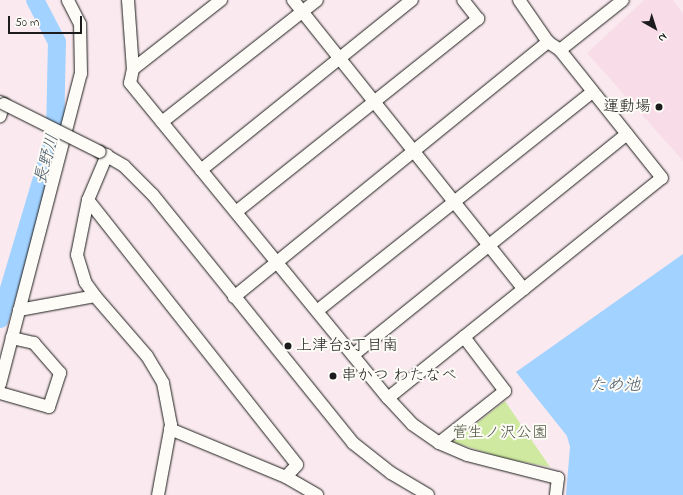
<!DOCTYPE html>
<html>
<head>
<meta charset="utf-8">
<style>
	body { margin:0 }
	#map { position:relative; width:683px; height:495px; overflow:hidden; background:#faeaef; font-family:"Indie Flower","Klee One",sans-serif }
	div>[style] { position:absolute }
	.built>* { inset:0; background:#f8dde9 }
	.green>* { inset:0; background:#cfeaa0 }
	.water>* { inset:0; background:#a2d2ff }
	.river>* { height:18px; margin:-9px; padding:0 9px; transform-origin:9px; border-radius:9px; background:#a2d2ff }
	.roads { filter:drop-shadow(0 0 1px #1c1c1c) drop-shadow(0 0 1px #1c1c1c) }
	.minor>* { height:12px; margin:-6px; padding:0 6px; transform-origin:6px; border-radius:6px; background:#fdfcf7 }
	.bridges { filter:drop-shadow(0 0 1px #1c1c1c) drop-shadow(0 0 1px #1c1c1c) }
	.minor-bridge>* { height:12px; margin:-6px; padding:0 6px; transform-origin:6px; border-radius:6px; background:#fdfcf7 }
	.dots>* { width:11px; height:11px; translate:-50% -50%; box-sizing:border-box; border:2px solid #fdfcf7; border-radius:50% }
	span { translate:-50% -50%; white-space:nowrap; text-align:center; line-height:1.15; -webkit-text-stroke:4px #fdfcf7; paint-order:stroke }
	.poi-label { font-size:16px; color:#1c1c1c }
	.right { translate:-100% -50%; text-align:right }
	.left { translate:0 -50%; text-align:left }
	.park-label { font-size:16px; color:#525a44 }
	.water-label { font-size:17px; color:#4b5c6b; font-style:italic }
	.north { position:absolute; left:635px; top:8px; width:40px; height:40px; -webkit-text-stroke:3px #fdfcf7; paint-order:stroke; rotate:141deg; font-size:11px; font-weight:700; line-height:16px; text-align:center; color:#1c1c1c }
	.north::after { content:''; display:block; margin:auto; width:14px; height:18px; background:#1c1c1c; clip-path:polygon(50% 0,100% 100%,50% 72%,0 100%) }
	.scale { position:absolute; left:8px; top:16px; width:74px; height:18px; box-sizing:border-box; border:2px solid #1c1c1c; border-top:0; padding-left:5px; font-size:12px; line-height:14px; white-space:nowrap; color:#1c1c1c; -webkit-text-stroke:3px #fdfcf7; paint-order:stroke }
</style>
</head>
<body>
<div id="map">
	<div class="built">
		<i style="clip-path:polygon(644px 0,673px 0,683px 13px,683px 161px,587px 53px)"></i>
	</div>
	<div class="green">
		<i style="clip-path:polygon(505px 401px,550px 467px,503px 458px,453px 442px)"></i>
	</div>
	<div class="water">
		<i style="clip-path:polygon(683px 254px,683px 495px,566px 495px,570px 447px,567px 436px,516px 372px)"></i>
	</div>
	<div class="river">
		<i style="left:0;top:319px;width:192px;rotate:-73.4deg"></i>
		<i style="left:55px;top:135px;width:93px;rotate:-88.8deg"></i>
		<i style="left:57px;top:42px;width:47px;rotate:-117.6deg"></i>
	</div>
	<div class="roads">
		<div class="minor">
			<i style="left:128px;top:0;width:69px;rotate:85.9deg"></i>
			<i style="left:133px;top:69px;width:14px;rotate:102deg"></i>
			<i style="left:130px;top:83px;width:407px;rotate:50.7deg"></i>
			<i style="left:388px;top:398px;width:35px;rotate:47deg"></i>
			<i style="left:412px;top:424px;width:33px;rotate:35deg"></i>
			<i style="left:439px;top:443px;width:30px;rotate:23deg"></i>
			<i style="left:467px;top:455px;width:94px;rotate:14.2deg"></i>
			<i style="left:558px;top:478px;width:17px;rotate:97deg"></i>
			<i style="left:293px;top:0;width:370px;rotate:51.4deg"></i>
			<i style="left:560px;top:50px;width:80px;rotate:-38.4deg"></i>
			<i style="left:133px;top:69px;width:112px;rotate:-38.1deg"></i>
			<i style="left:0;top:102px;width:4px;rotate:27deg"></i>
			<i style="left:4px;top:104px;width:13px;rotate:108deg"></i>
			<i style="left:162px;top:122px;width:197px;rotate:-38.2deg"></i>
			<i style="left:100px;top:152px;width:28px;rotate:30deg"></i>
			<i style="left:124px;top:166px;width:41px;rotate:45deg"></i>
			<i style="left:153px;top:195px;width:319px;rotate:51.1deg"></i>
			<i style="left:353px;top:443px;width:48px;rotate:38.3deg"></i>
			<i style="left:391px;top:473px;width:43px;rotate:30.7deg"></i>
			<i style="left:107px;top:155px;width:49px;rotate:112.9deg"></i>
			<i style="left:88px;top:200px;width:56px;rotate:101.3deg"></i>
			<i style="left:77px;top:255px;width:28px;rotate:73deg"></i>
			<i style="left:85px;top:282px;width:17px;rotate:54deg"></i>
			<i style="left:95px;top:296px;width:79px;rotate:49.1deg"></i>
			<i style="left:147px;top:356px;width:31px;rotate:59deg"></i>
			<i style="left:163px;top:383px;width:43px;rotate:79.2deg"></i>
			<i style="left:171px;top:425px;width:71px;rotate:100.5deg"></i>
			<i style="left:201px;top:170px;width:271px;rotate:-38.9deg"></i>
			<i style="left:88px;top:200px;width:337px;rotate:51.7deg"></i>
			<i style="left:297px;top:465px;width:16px;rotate:133deg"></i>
			<i style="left:236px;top:212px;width:310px;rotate:-38.6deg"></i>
			<i style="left:478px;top:19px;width:24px;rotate:-128deg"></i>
			<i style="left:234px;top:297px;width:405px;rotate:-39.1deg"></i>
			<i style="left:19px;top:310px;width:77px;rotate:-10.4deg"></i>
			<i style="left:317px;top:311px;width:352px;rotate:-38.5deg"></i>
			<i style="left:353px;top:355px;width:352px;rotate:-38.9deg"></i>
			<i style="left:0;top:384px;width:320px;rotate:-75.4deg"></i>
			<i style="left:81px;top:74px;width:50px;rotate:-91.1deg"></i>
			<i style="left:80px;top:24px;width:27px;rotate:-117deg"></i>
			<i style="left:0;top:393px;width:51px;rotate:15.9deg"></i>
			<i style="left:49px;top:407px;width:36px;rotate:-72deg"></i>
			<i style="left:60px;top:373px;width:40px;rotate:-131deg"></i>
			<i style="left:34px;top:343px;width:23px;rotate:-167deg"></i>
			<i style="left:388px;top:398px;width:351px;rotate:-38.8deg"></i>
			<i style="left:662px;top:178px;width:164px;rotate:-128.6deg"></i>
			<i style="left:560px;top:50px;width:14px;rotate:-146deg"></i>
			<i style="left:548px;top:42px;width:51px;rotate:-124.6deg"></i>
			<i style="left:170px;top:429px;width:126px;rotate:22.5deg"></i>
			<i style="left:286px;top:477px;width:36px;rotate:30deg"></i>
			<i style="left:439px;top:443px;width:84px;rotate:-38.2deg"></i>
			<i style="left:505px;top:391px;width:68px;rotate:-127.2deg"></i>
		</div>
	</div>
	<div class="bridges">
		<div class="minor-bridge">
			<i style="left:4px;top:104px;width:107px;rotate:26.6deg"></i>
		</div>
	</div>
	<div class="dots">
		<i style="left:659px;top:107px;background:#1c1c1c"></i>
		<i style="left:288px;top:346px;background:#1c1c1c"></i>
		<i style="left:333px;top:376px;background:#1c1c1c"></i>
	</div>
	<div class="poi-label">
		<span class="right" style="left:651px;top:107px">運動場</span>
		<span class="left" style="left:296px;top:346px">上津台3丁目南</span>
		<span class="left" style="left:341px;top:376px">串かつ わたなべ</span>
	</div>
	<div class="park-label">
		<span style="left:500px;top:433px">菅生ノ沢公園</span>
	</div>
	<div class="water-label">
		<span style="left:47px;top:159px;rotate:-75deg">長野川</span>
		<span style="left:615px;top:386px">ため池</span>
	</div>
	<div class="north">N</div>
	<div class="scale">50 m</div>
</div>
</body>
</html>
